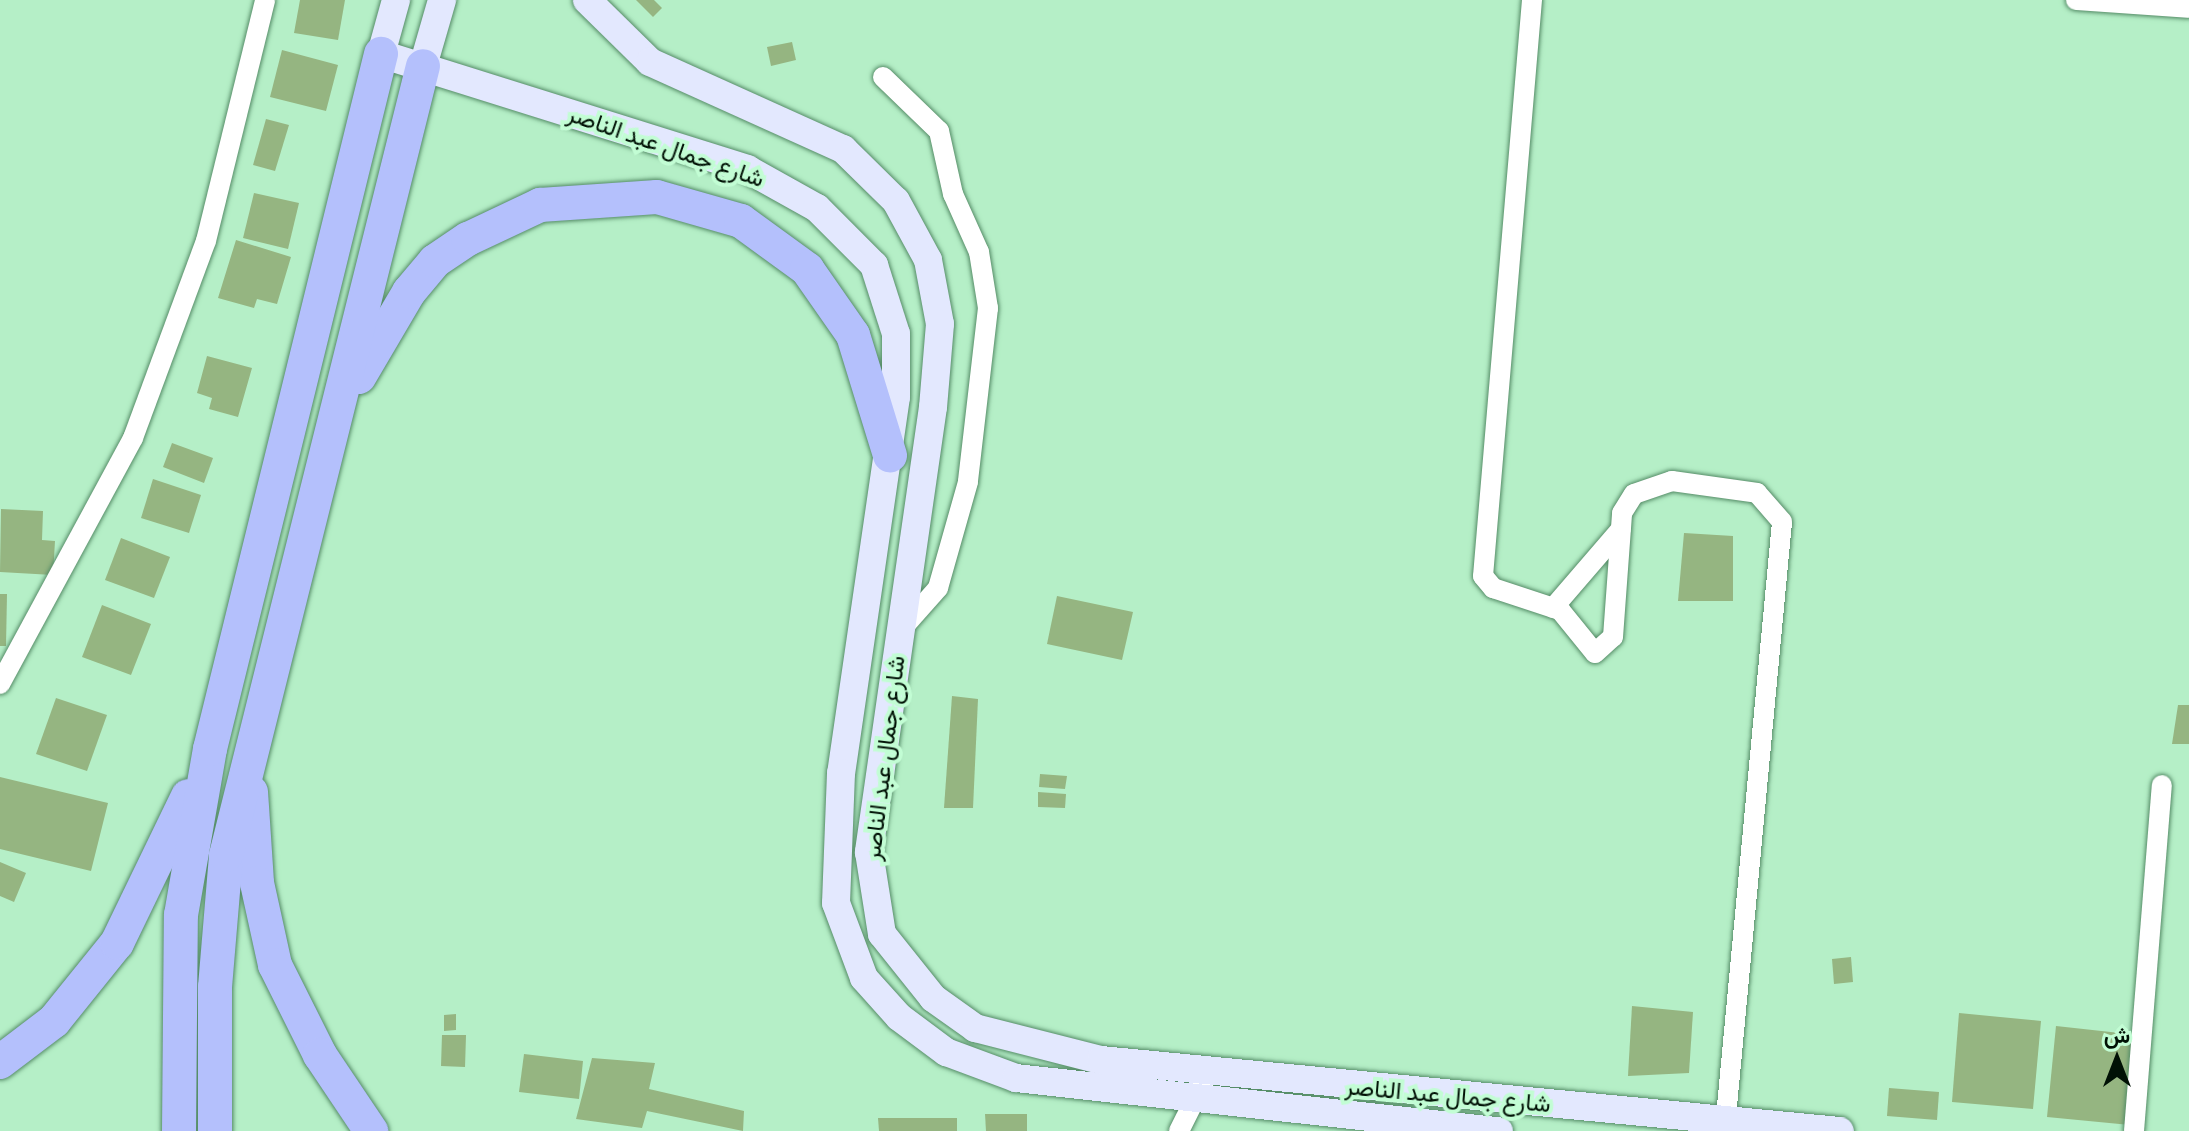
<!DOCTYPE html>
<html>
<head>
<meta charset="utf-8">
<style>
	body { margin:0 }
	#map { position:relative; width:2189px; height:1131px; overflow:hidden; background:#b5efc7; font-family:"IBM Plex Serif",Vazirmatn,serif }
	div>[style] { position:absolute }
	.building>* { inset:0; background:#95b581 }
	.roads { filter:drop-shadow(0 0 2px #558c67) drop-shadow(0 0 2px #558c67) }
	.minor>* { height:20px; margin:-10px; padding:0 10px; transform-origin:10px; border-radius:10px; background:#fff }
	.secondary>* { height:28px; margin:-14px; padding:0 14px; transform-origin:14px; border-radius:14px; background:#e3e8fe }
	.trunk>* { height:34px; margin:-17px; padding:0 17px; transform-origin:17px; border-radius:17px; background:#b4c0fc }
	span { translate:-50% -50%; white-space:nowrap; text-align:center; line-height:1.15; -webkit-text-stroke:8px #c2fdd4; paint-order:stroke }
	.street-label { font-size:24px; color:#001105 }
	.north { position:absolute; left:2077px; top:1019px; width:80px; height:80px; -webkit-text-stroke:6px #c2fdd4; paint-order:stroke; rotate:0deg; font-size:22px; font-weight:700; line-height:32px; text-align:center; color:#001105 }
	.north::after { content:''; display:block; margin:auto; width:28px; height:36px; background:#001105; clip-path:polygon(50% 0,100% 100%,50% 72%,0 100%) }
</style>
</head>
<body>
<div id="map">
	<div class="building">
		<i style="clip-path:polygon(300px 0,345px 0,338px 40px,294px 33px)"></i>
		<i style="clip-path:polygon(636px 0,654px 0,662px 8px,653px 17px)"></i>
		<i style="clip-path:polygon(792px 42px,796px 60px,771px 66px,767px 47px)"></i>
		<i style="clip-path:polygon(282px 50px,338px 65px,326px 111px,270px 97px)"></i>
		<i style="clip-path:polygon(266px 119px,289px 125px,275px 171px,253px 165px)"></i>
		<i style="clip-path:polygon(254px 193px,299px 203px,288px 249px,243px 238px)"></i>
		<i style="clip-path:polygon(236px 240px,291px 257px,277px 304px,257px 299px,254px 308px,218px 298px)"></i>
		<i style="clip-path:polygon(207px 356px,252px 368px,238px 417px,209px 409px,212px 398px,197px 393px)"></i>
		<i style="clip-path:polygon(172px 443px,213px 458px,204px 483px,163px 467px)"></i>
		<i style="clip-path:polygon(153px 479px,201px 495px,189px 533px,141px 518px)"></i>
		<i style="clip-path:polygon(1px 509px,43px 511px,42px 540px,55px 541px,53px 575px,0 572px)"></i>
		<i style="clip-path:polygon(1684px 533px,1733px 536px,1733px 601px,1678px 601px)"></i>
		<i style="clip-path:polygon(121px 538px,170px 557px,154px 598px,105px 580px)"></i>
		<i style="clip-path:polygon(0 594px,7px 594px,6px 646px,0 646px)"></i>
		<i style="clip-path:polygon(1057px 596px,1133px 612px,1122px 660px,1047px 644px)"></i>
		<i style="clip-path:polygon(102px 605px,151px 624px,131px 675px,82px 657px)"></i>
		<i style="clip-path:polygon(952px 696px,978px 699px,973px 808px,944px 808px)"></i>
		<i style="clip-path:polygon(56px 698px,107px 715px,87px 771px,36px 754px)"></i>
		<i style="clip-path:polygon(2178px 705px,2189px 705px,2189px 744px,2172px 744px)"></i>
		<i style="clip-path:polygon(1040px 774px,1067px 776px,1065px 789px,1039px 787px)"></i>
		<i style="clip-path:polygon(0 777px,108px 803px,91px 871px,0 849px)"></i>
		<i style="clip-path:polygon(1038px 792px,1066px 794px,1065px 808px,1038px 807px)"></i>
		<i style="clip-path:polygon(0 862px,26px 873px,14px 902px,0 896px)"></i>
		<i style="clip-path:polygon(1851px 957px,1853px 982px,1834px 984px,1832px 959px)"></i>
		<i style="clip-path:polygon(1632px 1006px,1693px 1012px,1689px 1073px,1628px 1076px)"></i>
		<i style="clip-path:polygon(1959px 1013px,2041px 1021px,2033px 1109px,1952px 1102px)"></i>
		<i style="clip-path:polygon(456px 1014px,456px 1030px,444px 1031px,444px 1015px)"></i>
		<i style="clip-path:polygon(2056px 1026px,2138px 1035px,2130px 1125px,2047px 1117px)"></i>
		<i style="clip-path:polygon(442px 1035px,466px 1035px,465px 1067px,441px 1066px)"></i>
		<i style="clip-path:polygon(524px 1054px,583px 1061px,579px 1099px,519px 1092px)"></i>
		<i style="clip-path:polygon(592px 1058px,655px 1063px,649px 1089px,744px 1111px,743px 1131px,647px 1111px,642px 1128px,576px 1119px)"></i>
		<i style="clip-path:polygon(1889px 1088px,1939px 1092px,1937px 1120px,1887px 1116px)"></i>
		<i style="clip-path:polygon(985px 1114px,1027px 1114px,1027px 1131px,986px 1131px)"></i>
		<i style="clip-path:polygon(878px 1118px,957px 1118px,957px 1131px,879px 1131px)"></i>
	</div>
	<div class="roads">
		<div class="minor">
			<i style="left:1532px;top:0;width:578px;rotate:94.86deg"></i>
			<i style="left:1483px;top:576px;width:16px;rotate:50deg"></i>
			<i style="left:1493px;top:588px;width:71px;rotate:18.2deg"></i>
			<i style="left:1560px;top:610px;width:55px;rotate:50.9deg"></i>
			<i style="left:1595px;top:653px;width:24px;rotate:-42deg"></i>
			<i style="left:1613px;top:637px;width:124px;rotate:-85.8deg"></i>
			<i style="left:1622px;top:513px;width:22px;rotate:-58deg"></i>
			<i style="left:1634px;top:494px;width:40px;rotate:-18.9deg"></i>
			<i style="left:1672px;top:481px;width:86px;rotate:8deg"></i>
			<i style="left:1757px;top:493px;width:38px;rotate:49deg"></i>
			<i style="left:1782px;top:522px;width:598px;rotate:95.38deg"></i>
			<i style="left:2076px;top:0;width:113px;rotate:4deg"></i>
			<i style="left:883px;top:77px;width:78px;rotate:44deg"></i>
			<i style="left:939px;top:131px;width:65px;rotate:77.5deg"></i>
			<i style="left:953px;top:194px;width:64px;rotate:65.9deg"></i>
			<i style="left:979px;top:252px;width:57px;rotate:80.9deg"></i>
			<i style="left:988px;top:308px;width:175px;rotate:96.6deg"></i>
			<i style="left:968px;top:482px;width:110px;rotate:105.8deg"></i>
			<i style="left:938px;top:588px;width:57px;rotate:131.5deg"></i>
			<i style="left:1553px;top:608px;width:104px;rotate:-49.3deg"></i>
			<i style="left:0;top:684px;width:280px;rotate:-61.6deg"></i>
			<i style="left:133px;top:438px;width:210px;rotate:-69.7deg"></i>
			<i style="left:206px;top:241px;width:248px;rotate:-76.2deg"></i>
			<i style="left:1179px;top:1131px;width:65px;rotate:-63.4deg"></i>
			<i style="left:2134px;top:1131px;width:347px;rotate:-85.4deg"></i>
		</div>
		<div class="secondary">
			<i style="left:396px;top:0;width:56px;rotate:105.5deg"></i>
			<i style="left:381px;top:54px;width:384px;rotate:17.4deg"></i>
			<i style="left:747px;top:169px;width:80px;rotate:29.1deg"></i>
			<i style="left:817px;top:208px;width:81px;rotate:45deg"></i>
			<i style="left:874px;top:265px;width:72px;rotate:72.3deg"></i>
			<i style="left:896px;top:334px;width:63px;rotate:90deg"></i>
			<i style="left:896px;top:397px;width:380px;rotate:98.3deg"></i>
			<i style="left:841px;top:773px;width:130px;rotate:92.2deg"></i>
			<i style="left:836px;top:903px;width:80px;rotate:69.5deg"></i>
			<i style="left:864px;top:978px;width:52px;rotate:48.1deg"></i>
			<i style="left:899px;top:1017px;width:59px;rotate:36.7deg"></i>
			<i style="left:946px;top:1052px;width:75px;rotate:20.4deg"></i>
			<i style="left:1016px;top:1078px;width:486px;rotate:6.3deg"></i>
			<i style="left:587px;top:0;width:88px;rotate:44.5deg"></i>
			<i style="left:650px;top:62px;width:212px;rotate:24.3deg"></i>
			<i style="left:843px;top:149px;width:74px;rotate:44.5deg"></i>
			<i style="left:896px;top:201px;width:67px;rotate:61.5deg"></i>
			<i style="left:928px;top:260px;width:65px;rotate:79.4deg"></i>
			<i style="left:940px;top:324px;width:83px;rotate:94.8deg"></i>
			<i style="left:933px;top:407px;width:450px;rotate:98.2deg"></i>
			<i style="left:869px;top:852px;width:83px;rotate:81deg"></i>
			<i style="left:882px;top:934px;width:82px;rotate:51.4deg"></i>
			<i style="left:933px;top:998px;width:52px;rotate:35.5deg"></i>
			<i style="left:975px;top:1028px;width:130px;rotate:14.3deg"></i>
			<i style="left:1101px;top:1060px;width:742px;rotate:5.49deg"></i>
			<i style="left:423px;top:66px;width:69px;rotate:-73.9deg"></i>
		</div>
		<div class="trunk">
			<i style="left:359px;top:377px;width:99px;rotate:-59.5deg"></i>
			<i style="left:409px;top:292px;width:40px;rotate:-50deg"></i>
			<i style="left:435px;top:261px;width:40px;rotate:-34deg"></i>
			<i style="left:468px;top:239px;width:80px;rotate:-25.3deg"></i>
			<i style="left:540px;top:205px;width:117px;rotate:-3.9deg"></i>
			<i style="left:657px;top:197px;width:87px;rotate:15.9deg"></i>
			<i style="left:741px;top:221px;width:82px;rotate:36deg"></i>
			<i style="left:807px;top:269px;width:80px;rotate:55.1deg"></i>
			<i style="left:853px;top:335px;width:126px;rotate:72.9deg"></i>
			<i style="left:251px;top:792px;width:91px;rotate:86.2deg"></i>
			<i style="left:257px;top:883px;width:84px;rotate:77.6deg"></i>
			<i style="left:275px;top:965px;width:101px;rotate:63.4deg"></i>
			<i style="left:320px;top:1055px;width:92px;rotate:56.1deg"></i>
			<i style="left:0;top:1062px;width:68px;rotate:-37.2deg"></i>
			<i style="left:54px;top:1021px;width:100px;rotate:-51.1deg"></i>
			<i style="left:117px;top:943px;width:163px;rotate:-64.2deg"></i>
			<i style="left:179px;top:1131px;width:216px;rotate:-89.5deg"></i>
			<i style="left:181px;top:915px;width:169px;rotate:-80.1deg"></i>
			<i style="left:210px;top:749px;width:716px;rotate:-76.18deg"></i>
			<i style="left:215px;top:1131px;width:144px;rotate:-90deg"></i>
			<i style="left:215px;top:987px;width:132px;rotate:-85.2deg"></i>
			<i style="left:226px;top:855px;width:813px;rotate:-75.98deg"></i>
		</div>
	</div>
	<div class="street-label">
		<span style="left:666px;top:146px;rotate:19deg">شارع جمال عبد الناصر</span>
		<span style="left:884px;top:758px;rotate:-83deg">شارع جمال عبد الناصر</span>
		<span style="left:1448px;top:1095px;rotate:5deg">شارع جمال عبد الناصر</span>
	</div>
	<div class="north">ش</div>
</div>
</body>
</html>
